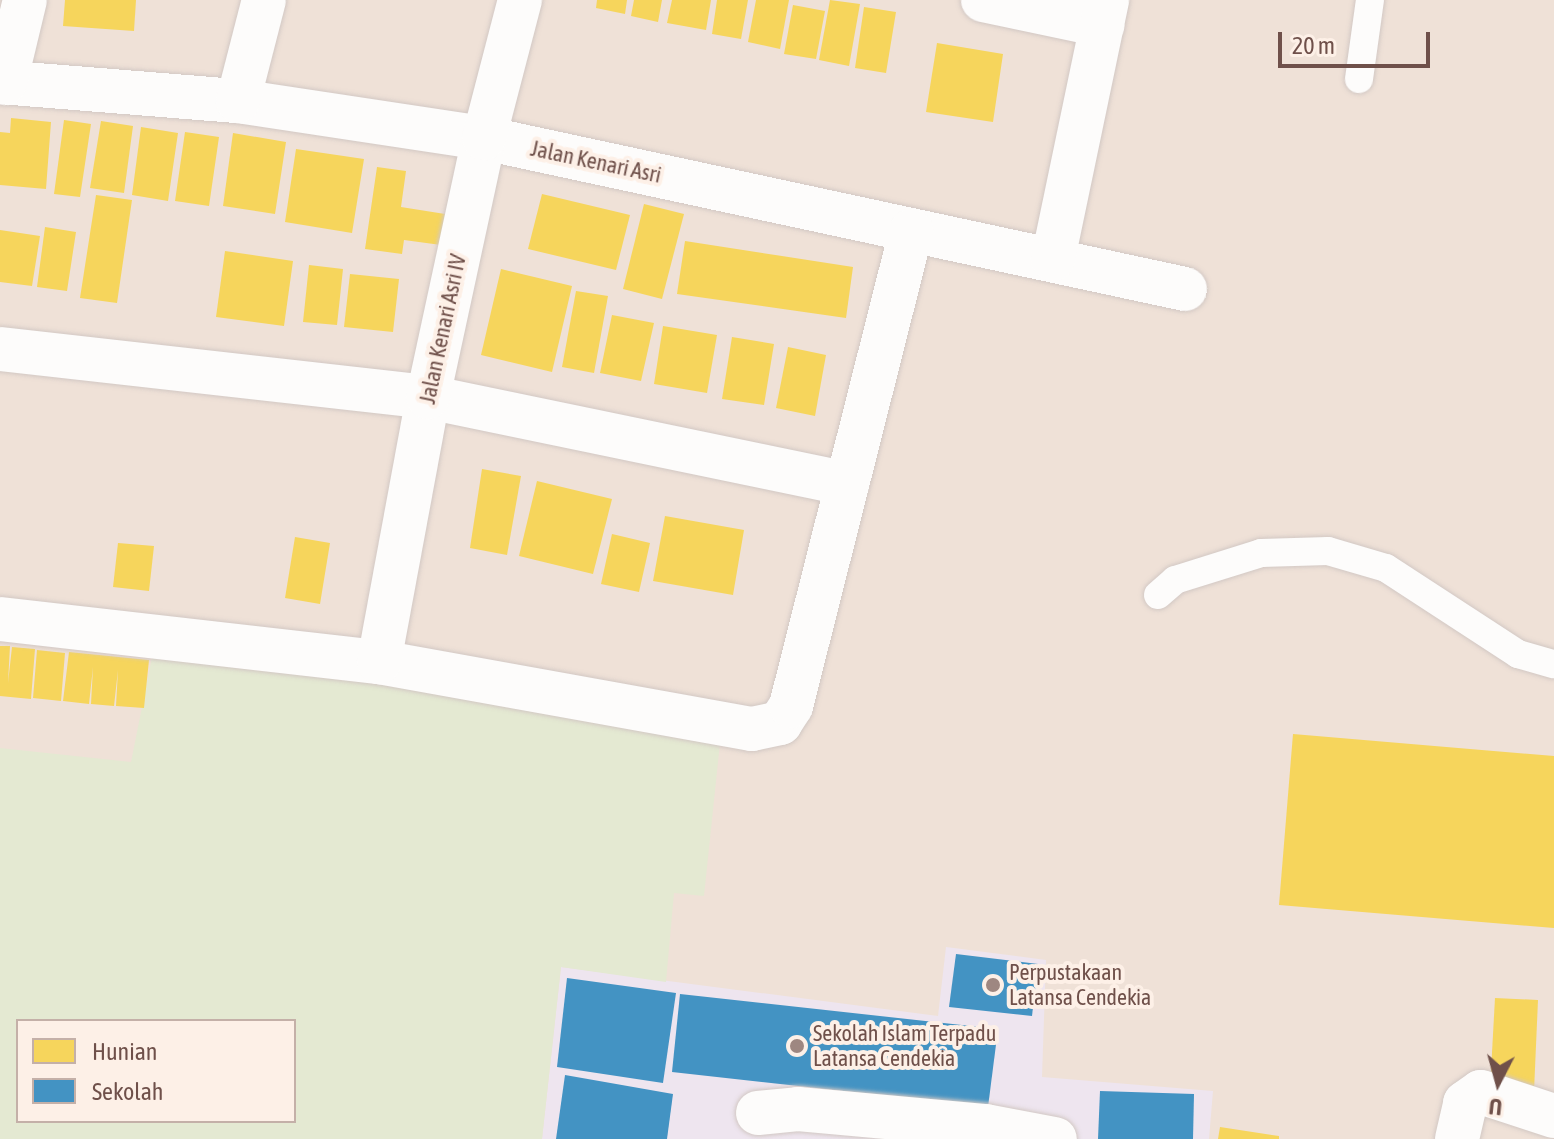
<!DOCTYPE html>
<html>
<head>
<meta charset="utf-8">
<style>
	body { margin:0 }
	#map { position:relative; width:1554px; height:1139px; overflow:hidden; background:#f4ede7; font-family:"Asap Condensed",sans-serif }
	div>[style] { position:absolute }
	.residential>* { inset:0; background:#efe1d7 }
	.education>* { inset:0; background:#eee5ef }
	.green>* { inset:0; background:#e4e9d2 }
	.homes>* { inset:0; background:#f6d55c }
	.schools>* { inset:0; background:#4393c3 }
	.roads { filter:drop-shadow(0 0 2px #d2c8c4) drop-shadow(0 0 2px #d2c8c4) }
	.service>* { height:28px; margin:-14px; padding:0 14px; transform-origin:14px; border-radius:14px; background:#fdfcfb }
	.minor>* { height:44px; margin:-22px; padding:0 22px; transform-origin:22px; border-radius:22px; background:#fdfcfb }
	.dots>* { width:22px; height:22px; translate:-50% -50%; box-sizing:border-box; border:4px solid #fdf0e7; border-radius:50% }
	span { translate:-50% -50%; white-space:nowrap; text-align:center; line-height:1.15; -webkit-text-stroke:8px #fdf0e7; paint-order:stroke }
	.street-label { font-size:22px; color:#6f504a }
	.poi-label { font-size:22px; color:#6f504a }
	.left { translate:0 -50%; text-align:left }
	.legend { position:absolute; left:16px; top:1019px; width:280px; height:104px; box-sizing:border-box; background:#fdf0e7; border:2px solid #c4b0a8; margin:0; padding:10px 14px; list-style:none; font-size:24px; color:#6f504a }
	.legend li { display:flex; align-items:center; gap:16px; height:40px }
	.legend b { width:40px; border:2px solid #c4b0a8 }
	.north { position:absolute; left:1458px; top:1043px; width:80px; height:80px; -webkit-text-stroke:6px #fdf0e7; paint-order:stroke; rotate:186deg; font-size:22px; font-weight:700; line-height:32px; text-align:center; color:#6f504a }
	.north::after { content:''; display:block; margin:auto; width:28px; height:36px; background:#6f504a; clip-path:polygon(50% 0,100% 100%,50% 72%,0 100%) }
	.scale { position:absolute; left:1278px; top:32px; width:152px; height:36px; box-sizing:border-box; border:4px solid #6f504a; border-top:0; padding-left:10px; font-size:24px; line-height:28px; white-space:nowrap; color:#6f504a; -webkit-text-stroke:6px #fdf0e7; paint-order:stroke }
</style>
</head>
<body>
<div id="map">
	<div class="residential">
		<i style="clip-path:polygon(evenodd,0 0,1554px 0,1554px 1139px,0 1139px,0 0,18px 1021px,294px 1021px,294px 1121px,18px 1121px,18px 1021px)"></i>
	</div>
	<div class="education">
		<i style="clip-path:polygon(946px 947px,1046px 960px,1042px 1077px,1213px 1091px,1209px 1139px,542px 1139px,561px 967px,938px 1016px)"></i>
	</div>
	<div class="green">
		<i style="clip-path:polygon(evenodd,156px 637px,722px 724px,704px 896px,674px 893px,666px 982px,561px 967px,542px 1139px,0 1139px,0 748px,131px 762px,156px 637px,18px 1021px,294px 1021px,294px 1121px,18px 1121px,18px 1021px)"></i>
	</div>
	<div class="homes">
		<i style="clip-path:polygon(65px 0,136px 0,134px 31px,63px 26px)"></i>
		<i style="clip-path:polygon(597px 0,627px 0,625px 14px,596px 8px)"></i>
		<i style="clip-path:polygon(634px 0,662px 0,658px 22px,631px 16px)"></i>
		<i style="clip-path:polygon(672px 0,711px 0,706px 30px,667px 23px)"></i>
		<i style="clip-path:polygon(717px 0,748px 0,741px 39px,712px 34px)"></i>
		<i style="clip-path:polygon(756px 0,789px 0,780px 49px,748px 42px)"></i>
		<i style="clip-path:polygon(830px 0,860px 4px,849px 66px,819px 60px)"></i>
		<i style="clip-path:polygon(793px 5px,825px 11px,816px 59px,784px 54px)"></i>
		<i style="clip-path:polygon(864px 7px,896px 12px,886px 73px,855px 68px)"></i>
		<i style="clip-path:polygon(937px 43px,1003px 54px,993px 122px,926px 112px)"></i>
		<i style="clip-path:polygon(11px 118px,51px 122px,46px 189px,0 185px,0 132px,10px 133px)"></i>
		<i style="clip-path:polygon(64px 120px,91px 124px,80px 197px,54px 194px)"></i>
		<i style="clip-path:polygon(101px 121px,133px 126px,124px 193px,90px 188px)"></i>
		<i style="clip-path:polygon(141px 127px,178px 133px,168px 201px,132px 195px)"></i>
		<i style="clip-path:polygon(185px 132px,219px 137px,209px 206px,175px 201px)"></i>
		<i style="clip-path:polygon(233px 133px,286px 142px,275px 214px,223px 206px)"></i>
		<i style="clip-path:polygon(296px 149px,364px 159px,352px 233px,285px 222px)"></i>
		<i style="clip-path:polygon(377px 167px,406px 171px,401px 207px,445px 214px,441px 245px,404px 240px,402px 254px,365px 249px)"></i>
		<i style="clip-path:polygon(542px 194px,630px 215px,616px 270px,528px 249px)"></i>
		<i style="clip-path:polygon(96px 195px,132px 200px,117px 303px,80px 298px)"></i>
		<i style="clip-path:polygon(644px 204px,684px 214px,662px 299px,623px 289px)"></i>
		<i style="clip-path:polygon(45px 227px,76px 232px,67px 291px,37px 287px)"></i>
		<i style="clip-path:polygon(0 230px,40px 236px,32px 286px,0 282px)"></i>
		<i style="clip-path:polygon(685px 241px,853px 267px,846px 318px,677px 294px)"></i>
		<i style="clip-path:polygon(225px 251px,293px 261px,284px 326px,216px 317px)"></i>
		<i style="clip-path:polygon(309px 265px,343px 269px,337px 325px,303px 322px)"></i>
		<i style="clip-path:polygon(501px 269px,572px 286px,552px 372px,481px 355px)"></i>
		<i style="clip-path:polygon(350px 274px,399px 279px,393px 332px,344px 327px)"></i>
		<i style="clip-path:polygon(576px 291px,608px 296px,594px 373px,562px 367px)"></i>
		<i style="clip-path:polygon(612px 315px,654px 323px,641px 381px,600px 373px)"></i>
		<i style="clip-path:polygon(663px 326px,717px 335px,707px 393px,654px 384px)"></i>
		<i style="clip-path:polygon(732px 337px,774px 344px,764px 405px,722px 399px)"></i>
		<i style="clip-path:polygon(788px 347px,826px 355px,815px 416px,776px 408px)"></i>
		<i style="clip-path:polygon(482px 469px,521px 476px,507px 555px,470px 548px)"></i>
		<i style="clip-path:polygon(537px 481px,612px 499px,593px 574px,519px 556px)"></i>
		<i style="clip-path:polygon(665px 516px,744px 530px,733px 595px,653px 581px)"></i>
		<i style="clip-path:polygon(612px 534px,650px 543px,639px 592px,601px 584px)"></i>
		<i style="clip-path:polygon(295px 537px,330px 543px,320px 604px,285px 598px)"></i>
		<i style="clip-path:polygon(118px 543px,154px 546px,149px 591px,113px 587px)"></i>
		<i style="clip-path:polygon(0 646px,10px 646px,8px 683px,12px 647px,35px 649px,31px 699px,0 696px)"></i>
		<i style="clip-path:polygon(37px 650px,65px 653px,61px 701px,33px 698px)"></i>
		<i style="clip-path:polygon(69px 652px,149px 660px,144px 708px,116px 706px,118px 670px,114px 706px,91px 704px,93px 667px,89px 704px,63px 701px)"></i>
		<i style="clip-path:polygon(1293px 734px,1554px 756px,1554px 928px,1279px 905px)"></i>
		<i style="clip-path:polygon(1495px 998px,1538px 1000px,1534px 1091px,1490px 1089px)"></i>
		<i style="clip-path:polygon(1220px 1127px,1279px 1136px,1279px 1139px,1218px 1139px)"></i>
	</div>
	<div class="schools">
		<i style="clip-path:polygon(956px 954px,1038px 964px,1032px 1016px,949px 1007px)"></i>
		<i style="clip-path:polygon(567px 978px,676px 993px,663px 1083px,557px 1067px)"></i>
		<i style="clip-path:polygon(680px 994px,998px 1029px,988px 1107px,672px 1072px)"></i>
		<i style="clip-path:polygon(565px 1075px,673px 1094px,667px 1139px,556px 1139px)"></i>
		<i style="clip-path:polygon(1100px 1091px,1194px 1094px,1193px 1139px,1098px 1139px)"></i>
	</div>
	<div class="roads">
		<div class="service">
			<i style="left:1359px;top:79px;width:80px;rotate:-82.1deg"></i>
			<i style="left:1158px;top:595px;width:23px;rotate:-41deg"></i>
			<i style="left:1175px;top:580px;width:90px;rotate:-17.4deg"></i>
			<i style="left:1261px;top:553px;width:67px;rotate:-1.7deg"></i>
			<i style="left:1328px;top:551px;width:60px;rotate:16.3deg"></i>
			<i style="left:1386px;top:568px;width:158px;rotate:33.1deg"></i>
			<i style="left:1518px;top:654px;width:37px;rotate:16deg"></i>
		</div>
		<div class="minor">
			<i style="left:983px;top:0;width:122px;rotate:11.9deg"></i>
			<i style="left:0;top:82px;width:239px;rotate:4.6deg"></i>
			<i style="left:238px;top:101px;width:249px;rotate:8.6deg"></i>
			<i style="left:484px;top:138px;width:717px;rotate:12.16deg"></i>
			<i style="left:5px;top:83px;width:85px;rotate:-76.5deg"></i>
			<i style="left:238px;top:101px;width:104px;rotate:-75.6deg"></i>
			<i style="left:1053px;top:259px;width:265px;rotate:-78.2deg"></i>
			<i style="left:0;top:349px;width:431px;rotate:6.4deg"></i>
			<i style="left:428px;top:397px;width:428px;rotate:11.7deg"></i>
			<i style="left:0;top:619px;width:381px;rotate:6.5deg"></i>
			<i style="left:379px;top:662px;width:379px;rotate:10.2deg"></i>
			<i style="left:752px;top:729px;width:29px;rotate:-12deg"></i>
			<i style="left:780px;top:723px;width:20px;rotate:-57deg"></i>
			<i style="left:791px;top:706px;width:490px;rotate:-75.8deg"></i>
			<i style="left:379px;top:662px;width:269px;rotate:-79.5deg"></i>
			<i style="left:428px;top:397px;width:265px;rotate:-77.8deg"></i>
			<i style="left:484px;top:138px;width:143px;rotate:-75.4deg"></i>
			<i style="left:758px;top:1113px;width:40px;rotate:-5.7deg"></i>
			<i style="left:798px;top:1109px;width:189px;rotate:5.2deg"></i>
			<i style="left:986px;top:1126px;width:70px;rotate:10.7deg"></i>
			<i style="left:1457px;top:1139px;width:37px;rotate:-77deg"></i>
			<i style="left:1465px;top:1103px;width:19px;rotate:-35deg"></i>
			<i style="left:1481px;top:1092px;width:77px;rotate:18.2deg"></i>
		</div>
	</div>
	<div class="dots">
		<i style="left:993px;top:985px;background:#9e8781"></i>
		<i style="left:797px;top:1046px;background:#9e8781"></i>
	</div>
	<div class="street-label">
		<span style="left:596px;top:162px;rotate:12deg">Jalan Kenari Asri</span>
		<span style="left:443px;top:329px;rotate:-78deg">Jalan Kenari Asri IV</span>
	</div>
	<div class="poi-label">
		<span class="left" style="left:1009px;top:985px">Perpustakaan<br>Latansa Cendekia</span>
		<span class="left" style="left:813px;top:1046px">Sekolah Islam Terpadu<br>Latansa Cendekia</span>
	</div>
	<ul class="legend">
	<li><b style="height:22px;background:#f6d55c"></b>Hunian</li>
	<li><b style="height:22px;background:#4393c3"></b>Sekolah</li>
	</ul>
	<div class="north">U</div>
	<div class="scale">20 m</div>
</div>
</body>
</html>
